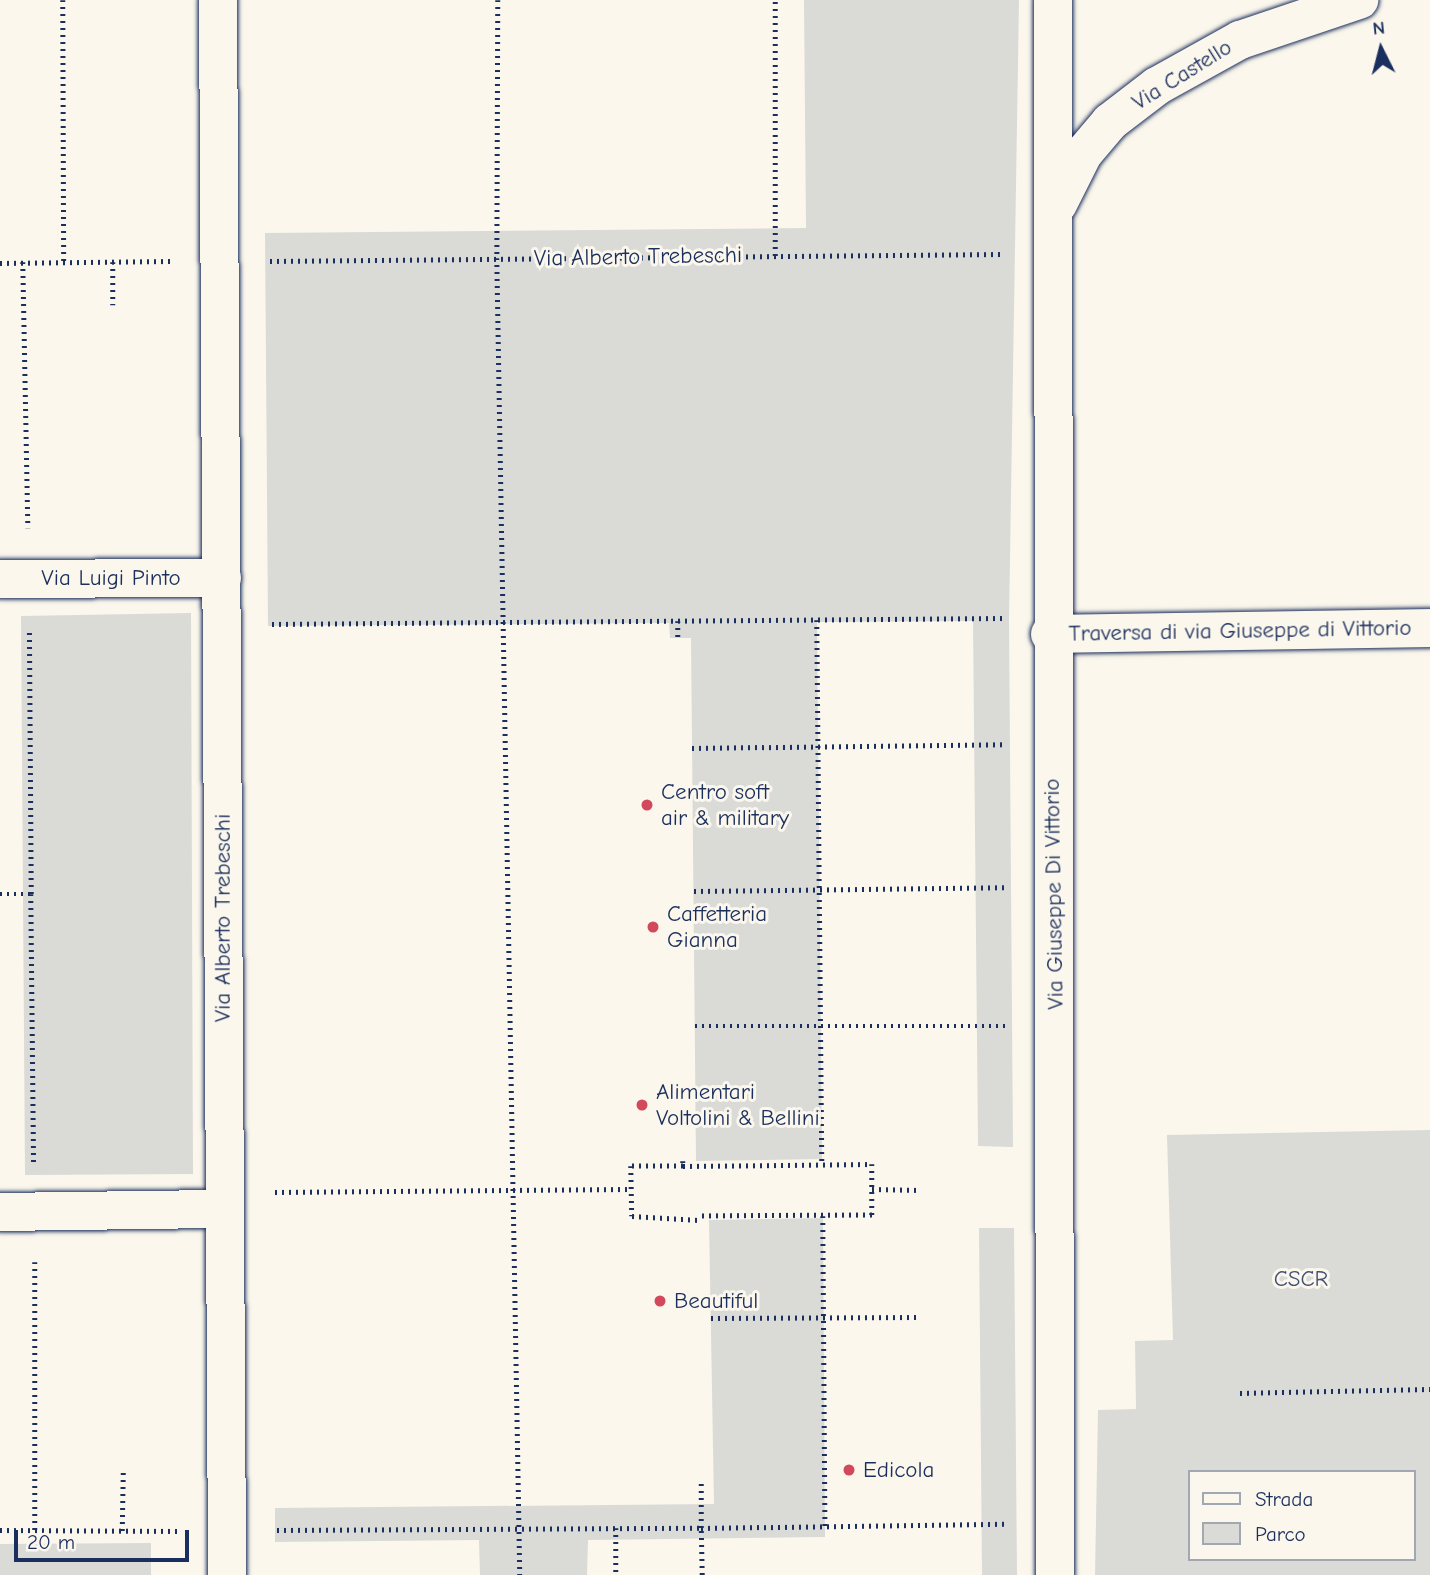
<!DOCTYPE html>
<html>
<head>
<meta charset="utf-8">
<style>
	body { margin:0 }
	#map { position:relative; width:1430px; height:1575px; overflow:hidden; background:#fbf7ec; font-family:"Comic Neue",sans-serif }
	div>[style] { position:absolute }
	.green>* { inset:0; background:#dadad7 }
	.path>* { height:4.5px; margin-top:-2.25px; transform-origin:0; background:repeating-linear-gradient(90deg,#1b2f5e 0 2px,transparent 0 7px) }
	.roads { filter:drop-shadow(0 0 2px #1b2f5e) drop-shadow(0 0 2px #1b2f5e) }
	.street>* { height:38px; margin:-19px; padding:0 19px; transform-origin:19px; border-radius:19px; background:#fbf7ec }
	.dots>* { width:19px; height:19px; translate:-50% -50%; box-sizing:border-box; border:4px solid #fbf7ec; border-radius:50% }
	span { translate:-50% -50%; white-space:nowrap; text-align:center; line-height:1.15; -webkit-text-stroke:6px #fbf7ec; paint-order:stroke }
	.street-label { font-size:23px; color:#1b2f5e }
	.poi-label { font-size:23px; color:#1b2f5e }
	.left { translate:0 -50%; text-align:left }
	.park-label { font-size:23px; color:#415176 }
	.legend { position:absolute; left:1188px; top:1470px; width:228px; height:91px; box-sizing:border-box; background:#fbf7ec; border:2px solid #a1a7b3; margin:0; padding:9px 12px; list-style:none; font-size:21px; color:#1b2f5e }
	.legend li { display:flex; align-items:center; gap:14px; height:35px }
	.legend b { width:35px; border:2px solid #a1a7b3 }
	.north { position:absolute; left:1346px; top:14px; width:70px; height:70px; -webkit-text-stroke:5px #fbf7ec; paint-order:stroke; rotate:354deg; font-size:19px; font-weight:700; line-height:28px; text-align:center; color:#1b2f5e }
	.north::after { content:''; display:block; margin:auto; width:24px; height:32px; background:#1b2f5e; clip-path:polygon(50% 0,100% 100%,50% 72%,0 100%) }
	.scale { position:absolute; left:14px; top:1530px; width:175px; height:32px; box-sizing:border-box; border:4px solid #1b2f5e; border-top:0; padding-left:9px; font-size:21px; line-height:24px; white-space:nowrap; color:#1b2f5e; -webkit-text-stroke:5px #fbf7ec; paint-order:stroke }
</style>
</head>
<body>
<div id="map">
	<div class="green">
		<i style="clip-path:polygon(804px 0,1019px 0,1009px 620px,1013px 1147px,978px 1146px,973px 621px,817px 622px,822px 1159px,696px 1161px,691px 638px,670px 638px,669px 623px,268px 626px,265px 233px,806px 228px)"></i>
		<i style="clip-path:polygon(191px 613px,193px 1174px,25px 1175px,21px 616px)"></i>
		<i style="clip-path:polygon(evenodd,1430px 1130px,1430px 1575px,1095px 1575px,1098px 1410px,1136px 1409px,1135px 1341px,1173px 1340px,1167px 1135px,1430px 1130px,1190px 1472px,1414px 1472px,1414px 1559px,1190px 1559px,1190px 1472px)"></i>
		<i style="clip-path:polygon(823px 1218px,825px 1537px,588px 1540px,587px 1575px,480px 1575px,479px 1540px,275px 1542px,275px 1508px,714px 1504px,709px 1220px)"></i>
		<i style="clip-path:polygon(979px 1228px,1014px 1228px,1017px 1575px,982px 1575px)"></i>
		<i style="clip-path:polygon(151px 1543px,151px 1575px,0 1575px,0 1544px)"></i>
	</div>
	<div class="path">
		<i style="left:63px;top:0;width:262px;rotate:89.8deg"></i>
		<i style="left:498px;top:0;width:258px;rotate:90.2deg"></i>
		<i style="left:497px;top:258px;width:1317px;rotate:89deg"></i>
		<i style="left:775px;top:256px;width:256px;rotate:-90deg"></i>
		<i style="left:270px;top:261px;width:734px;rotate:-0.55deg"></i>
		<i style="left:23px;top:262px;width:266px;rotate:88.9deg"></i>
		<i style="left:113px;top:262px;width:43px;rotate:90deg"></i>
		<i style="left:0;top:263px;width:171px;rotate:-0.7deg"></i>
		<i style="left:817px;top:620px;width:545px;rotate:89.47deg"></i>
		<i style="left:678px;top:621px;width:17px;rotate:90deg"></i>
		<i style="left:272px;top:624px;width:733px;rotate:-0.47deg"></i>
		<i style="left:692px;top:748px;width:314px;rotate:-0.7deg"></i>
		<i style="left:694px;top:891px;width:310px;rotate:-0.7deg"></i>
		<i style="left:0;top:894px;width:31px"></i>
		<i style="left:31px;top:894px;width:266px;rotate:-90.4deg"></i>
		<i style="left:31px;top:894px;width:269px;rotate:89.4deg"></i>
		<i style="left:695px;top:1026px;width:310px"></i>
		<i style="left:683px;top:1161px;width:5px;rotate:90deg"></i>
		<i style="left:683px;top:1166px;width:52px;rotate:180deg"></i>
		<i style="left:631px;top:1166px;width:50px;rotate:88.9deg"></i>
		<i style="left:632px;top:1216px;width:67px;rotate:3.4deg"></i>
		<i style="left:683px;top:1166px;width:189px;rotate:-0.6deg"></i>
		<i style="left:872px;top:1164px;width:51px;rotate:90deg"></i>
		<i style="left:872px;top:1215px;width:173px;rotate:179.7deg"></i>
		<i style="left:872px;top:1189px;width:48px;rotate:1.2deg"></i>
		<i style="left:275px;top:1192px;width:356px;rotate:-0.5deg"></i>
		<i style="left:823px;top:1216px;width:310px;rotate:89.6deg"></i>
		<i style="left:35px;top:1262px;width:268px;rotate:90deg"></i>
		<i style="left:711px;top:1318px;width:210px;rotate:-0.3deg"></i>
		<i style="left:1240px;top:1393px;width:190px;rotate:-1.2deg"></i>
		<i style="left:616px;top:1528px;width:47px;rotate:90deg"></i>
		<i style="left:0;top:1530px;width:178px;rotate:0.3deg"></i>
		<i style="left:277px;top:1530px;width:424px;rotate:-0.3deg"></i>
		<i style="left:701px;top:1528px;width:45px;rotate:-90deg"></i>
		<i style="left:122px;top:1531px;width:59px;rotate:-89deg"></i>
		<i style="left:702px;top:1575px;width:47px;rotate:-91.2deg"></i>
		<i style="left:701px;top:1528px;width:305px;rotate:-0.8deg"></i>
	</div>
	<div class="roads">
		<div class="street">
			<i style="left:218px;top:0;width:1575px;rotate:89.67deg"></i>
			<i style="left:1053px;top:0;width:1575px;rotate:89.93deg"></i>
			<i style="left:1058px;top:204px;width:56px;rotate:-63.4deg"></i>
			<i style="left:1083px;top:154px;width:42px;rotate:-49.8deg"></i>
			<i style="left:1110px;top:122px;width:59px;rotate:-37.5deg"></i>
			<i style="left:1157px;top:86px;width:95px;rotate:-29deg"></i>
			<i style="left:1240px;top:40px;width:126px;rotate:-18.6deg"></i>
			<i style="left:0;top:579px;width:222px;rotate:-0.3deg"></i>
			<i style="left:1050px;top:634px;width:380px;rotate:-0.9deg"></i>
			<i style="left:0;top:1212px;width:225px;rotate:-0.8deg"></i>
		</div>
	</div>
	<div class="dots">
		<i style="left:647px;top:805px;background:#d1495b"></i>
		<i style="left:653px;top:927px;background:#d1495b"></i>
		<i style="left:642px;top:1105px;background:#d1495b"></i>
		<i style="left:660px;top:1301px;background:#d1495b"></i>
		<i style="left:849px;top:1470px;background:#d1495b"></i>
	</div>
	<div class="street-label">
		<span style="left:1182px;top:75px;rotate:-32deg">Via Castello</span>
		<span style="left:638px;top:257px;rotate:-1deg">Via Alberto Trebeschi</span>
		<span style="left:111px;top:578px">Via Luigi Pinto</span>
		<span style="left:1240px;top:631px;rotate:-1deg">Traversa di via Giuseppe di Vittorio</span>
		<span style="left:1054px;top:894px;rotate:-91deg">Via Giuseppe Di Vittorio</span>
		<span style="left:223px;top:918px;rotate:-90deg">Via Alberto Trebeschi</span>
	</div>
	<div class="poi-label">
		<span class="left" style="left:661px;top:805px">Centro soft<br>air &amp; military</span>
		<span class="left" style="left:667px;top:927px">Caffetteria<br>Gianna</span>
		<span class="left" style="left:656px;top:1105px">Alimentari<br>Voltolini &amp; Bellini</span>
		<span class="left" style="left:674px;top:1301px">Beautiful</span>
		<span class="left" style="left:863px;top:1470px">Edicola</span>
	</div>
	<div class="park-label">
		<span style="left:1301px;top:1279px">CSCR</span>
	</div>
	<ul class="legend">
	<li><b style="height:9px;background:#fbf7ec"></b>Strada</li>
	<li><b style="height:19px;background:#dadad7"></b>Parco</li>
	</ul>
	<div class="north">N</div>
	<div class="scale">20 m</div>
</div>
</body>
</html>
